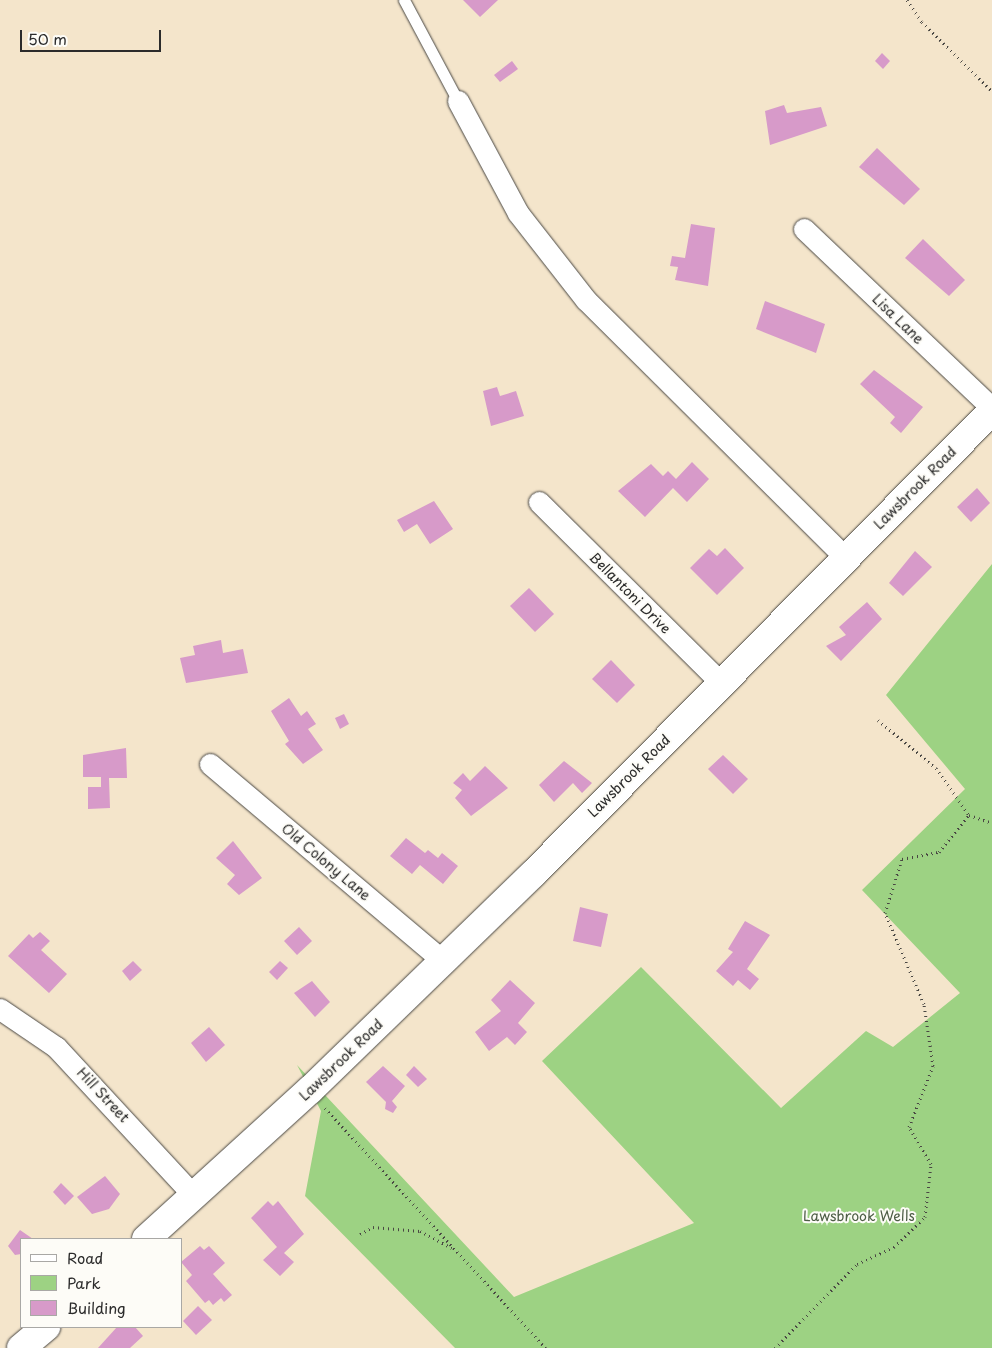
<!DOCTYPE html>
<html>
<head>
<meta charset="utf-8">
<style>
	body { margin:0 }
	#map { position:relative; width:992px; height:1348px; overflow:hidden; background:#f4e5cb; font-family:"Playpen Sans",sans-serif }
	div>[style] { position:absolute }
	.green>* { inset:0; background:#9dd283 }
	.building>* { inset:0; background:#d79ac9 }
	.path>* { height:3px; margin-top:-1.5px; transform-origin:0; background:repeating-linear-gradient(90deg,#494743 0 1px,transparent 0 5px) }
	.roads { filter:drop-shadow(0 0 1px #494743) drop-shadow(0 0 1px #494743) }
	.lane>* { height:11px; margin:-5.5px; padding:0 5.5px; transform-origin:5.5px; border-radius:5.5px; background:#fff }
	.street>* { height:21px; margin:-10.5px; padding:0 10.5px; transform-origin:10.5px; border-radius:10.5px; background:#fff }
	.secondary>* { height:28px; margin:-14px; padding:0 14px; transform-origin:14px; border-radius:14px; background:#fff }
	span { translate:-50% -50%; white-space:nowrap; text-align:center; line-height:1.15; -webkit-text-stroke:4px #fdfcf7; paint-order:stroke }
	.street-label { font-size:14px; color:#2b2b2b }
	.park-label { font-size:14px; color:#4d5d45 }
	.legend { position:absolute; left:20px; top:1238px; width:162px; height:90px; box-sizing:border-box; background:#fdfcf7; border:1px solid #a9a8a5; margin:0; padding:6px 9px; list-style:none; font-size:15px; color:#2b2b2b }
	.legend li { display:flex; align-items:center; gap:10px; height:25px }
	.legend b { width:25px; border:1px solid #a9a8a5 }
	.scale { position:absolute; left:20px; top:30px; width:141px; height:22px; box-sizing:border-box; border:2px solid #2b2b2b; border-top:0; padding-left:6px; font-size:15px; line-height:18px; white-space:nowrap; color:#2b2b2b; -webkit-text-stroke:4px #fdfcf7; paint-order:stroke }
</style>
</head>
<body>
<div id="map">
	<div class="green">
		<i style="clip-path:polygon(992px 564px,992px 1348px,455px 1348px,305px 1196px,321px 1111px,297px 1065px,514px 1297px,694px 1223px,542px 1061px,641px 967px,781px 1108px,866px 1031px,893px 1047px,960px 993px,862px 890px,965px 789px,886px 695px)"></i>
	</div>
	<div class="building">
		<i style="clip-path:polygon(463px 0,498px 0,480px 17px)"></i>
		<i style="clip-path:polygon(882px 53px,890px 61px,883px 69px,875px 61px)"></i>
		<i style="clip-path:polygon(512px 61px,518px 69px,500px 82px,494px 75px)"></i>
		<i style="clip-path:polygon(784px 105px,787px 113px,821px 107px,827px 126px,770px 145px,765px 111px)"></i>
		<i style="clip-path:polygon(877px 148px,920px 189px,904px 205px,859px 167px)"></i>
		<i style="clip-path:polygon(691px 224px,715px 228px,708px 286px,675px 280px,678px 267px,670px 266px,672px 256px,685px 258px)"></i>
		<i style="clip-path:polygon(923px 239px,965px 280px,949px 296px,905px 258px)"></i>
		<i style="clip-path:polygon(765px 301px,825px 324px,816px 353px,756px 329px)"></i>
		<i style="clip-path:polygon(874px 370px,923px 407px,901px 433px,890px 423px,895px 417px,860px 384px)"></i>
		<i style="clip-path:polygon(497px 387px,500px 396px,516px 391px,524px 416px,491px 426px,483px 391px)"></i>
		<i style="clip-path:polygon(692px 462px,709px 479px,687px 502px,673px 488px,645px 517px,618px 491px,651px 464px,663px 476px,668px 471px,676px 479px)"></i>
		<i style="clip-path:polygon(977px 488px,990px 503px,971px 522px,957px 507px)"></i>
		<i style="clip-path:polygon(434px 501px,453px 529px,430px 544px,417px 524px,404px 532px,397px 520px)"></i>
		<i style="clip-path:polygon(725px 548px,744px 568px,717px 595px,690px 568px,709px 549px,717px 556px)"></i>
		<i style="clip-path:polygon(915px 551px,932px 567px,903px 596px,889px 583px)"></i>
		<i style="clip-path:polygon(529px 588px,554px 614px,535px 632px,510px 606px)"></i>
		<i style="clip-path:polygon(867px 602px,882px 619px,841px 661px,826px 646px,846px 635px,839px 627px)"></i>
		<i style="clip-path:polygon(221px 640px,223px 653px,243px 649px,248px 673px,186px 683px,180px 658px,195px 655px,193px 646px)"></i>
		<i style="clip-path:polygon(611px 660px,635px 685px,617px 703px,592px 679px)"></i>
		<i style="clip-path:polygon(289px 698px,301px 716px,307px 711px,316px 724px,308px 729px,323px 750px,303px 764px,285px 744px,289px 741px,271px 711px)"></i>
		<i style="clip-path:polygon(344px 714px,349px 724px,340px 729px,335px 718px)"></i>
		<i style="clip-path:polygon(126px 748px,127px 778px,109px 778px,110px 808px,88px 809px,88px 787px,101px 787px,101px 777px,83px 777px,83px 755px)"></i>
		<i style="clip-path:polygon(723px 755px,748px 779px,733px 794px,708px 769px)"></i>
		<i style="clip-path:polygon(564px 761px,592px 783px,582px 793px,573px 783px,554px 802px,539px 785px)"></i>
		<i style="clip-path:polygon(485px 766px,508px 788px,471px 816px,455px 798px,462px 790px,453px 783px,463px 773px,470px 781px)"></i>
		<i style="clip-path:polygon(406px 838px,425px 853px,428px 850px,438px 858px,442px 853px,458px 866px,443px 884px,420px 865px,412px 874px,390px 856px)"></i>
		<i style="clip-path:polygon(233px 841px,262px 878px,239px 895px,227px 884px,235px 875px,216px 858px)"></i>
		<i style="clip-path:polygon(580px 907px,608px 914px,601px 947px,573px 941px)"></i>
		<i style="clip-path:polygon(745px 921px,770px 935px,747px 969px,759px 979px,750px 990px,738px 980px,733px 986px,716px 971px,733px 952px,728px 949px)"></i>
		<i style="clip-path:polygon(299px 927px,312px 941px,297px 955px,284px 941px)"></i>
		<i style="clip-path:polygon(40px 932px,50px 941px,41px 950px,67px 974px,49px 993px,8px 956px,29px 934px,33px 938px)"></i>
		<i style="clip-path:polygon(133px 961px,142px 970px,130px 981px,122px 971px)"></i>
		<i style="clip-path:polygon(280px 961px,288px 968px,277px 980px,269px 972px)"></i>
		<i style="clip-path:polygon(510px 980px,535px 1003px,518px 1023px,527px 1032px,515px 1045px,507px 1037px,489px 1051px,475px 1032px,501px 1011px,491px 1000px)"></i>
		<i style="clip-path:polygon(312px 981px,330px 1002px,315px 1017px,294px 993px)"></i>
		<i style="clip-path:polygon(209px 1027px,225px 1045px,206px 1062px,191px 1043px)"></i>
		<i style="clip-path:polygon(383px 1066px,405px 1086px,392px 1101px,397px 1107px,393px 1113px,385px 1109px,386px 1102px,366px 1082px)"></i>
		<i style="clip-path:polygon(414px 1066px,427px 1079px,418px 1087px,406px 1075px)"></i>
		<i style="clip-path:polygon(105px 1176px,120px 1194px,109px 1209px,92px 1214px,77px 1197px)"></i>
		<i style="clip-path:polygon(61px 1183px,74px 1196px,65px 1205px,53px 1192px)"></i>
		<i style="clip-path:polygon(268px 1201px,273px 1206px,278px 1201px,304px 1234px,284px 1253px,294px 1262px,280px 1276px,263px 1260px,277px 1247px,251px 1218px)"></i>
		<i style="clip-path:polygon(20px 1230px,33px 1239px,21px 1239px,21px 1254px,15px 1255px,8px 1246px)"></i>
		<i style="clip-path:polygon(200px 1246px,204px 1250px,209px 1246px,225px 1263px,213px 1274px,232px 1295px,224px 1302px,221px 1298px,213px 1305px,209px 1300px,205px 1303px,186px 1281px,192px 1275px,181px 1262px)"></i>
		<i style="clip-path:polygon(198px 1306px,212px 1320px,196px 1335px,183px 1321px)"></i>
		<i style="clip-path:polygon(117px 1327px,135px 1327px,143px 1336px,130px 1348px,98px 1348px)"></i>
	</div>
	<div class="path">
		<i style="left:907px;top:0;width:27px;rotate:56deg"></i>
		<i style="left:922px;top:22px;width:98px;rotate:44.6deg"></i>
		<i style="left:878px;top:720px;width:75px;rotate:39.6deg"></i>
		<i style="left:936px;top:768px;width:57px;rotate:54.9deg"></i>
		<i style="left:325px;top:1108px;width:326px;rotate:47.4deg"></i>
		<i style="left:360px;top:1234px;width:15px;rotate:-28deg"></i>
		<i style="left:373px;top:1227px;width:47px;rotate:4.9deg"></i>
		<i style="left:420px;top:1231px;width:36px;rotate:28deg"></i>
		<i style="left:775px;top:1348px;width:117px;rotate:-45.7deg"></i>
		<i style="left:857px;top:1264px;width:41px;rotate:-24.7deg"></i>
		<i style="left:894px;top:1247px;width:43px;rotate:-44.1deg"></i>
		<i style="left:925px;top:1217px;width:53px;rotate:-83.5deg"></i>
		<i style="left:931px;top:1164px;width:43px;rotate:-120.7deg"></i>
		<i style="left:909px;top:1127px;width:66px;rotate:-68.5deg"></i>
		<i style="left:933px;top:1066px;width:63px;rotate:-98.3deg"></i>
		<i style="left:924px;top:1004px;width:99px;rotate:-113.2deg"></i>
		<i style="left:885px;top:913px;width:57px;rotate:-72.5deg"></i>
		<i style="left:902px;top:859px;width:38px;rotate:-11deg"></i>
		<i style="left:939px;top:852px;width:48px;rotate:-51deg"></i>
		<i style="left:969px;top:815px;width:24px;rotate:19deg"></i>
	</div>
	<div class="roads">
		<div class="lane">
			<i style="left:404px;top:0;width:115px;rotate:61.9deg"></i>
		</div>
		<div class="street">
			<i style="left:458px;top:101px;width:127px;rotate:61.8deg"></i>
			<i style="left:518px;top:213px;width:110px;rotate:52deg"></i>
			<i style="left:586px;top:300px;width:366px;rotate:44.8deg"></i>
			<i style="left:804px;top:229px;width:260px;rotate:43.6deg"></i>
			<i style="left:539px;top:502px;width:257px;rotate:44.8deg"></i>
			<i style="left:210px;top:764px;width:305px;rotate:40.2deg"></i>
			<i style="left:0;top:1009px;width:68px;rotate:34.2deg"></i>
			<i style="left:56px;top:1047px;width:202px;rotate:47.2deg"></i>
		</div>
		<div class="secondary">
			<i style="left:146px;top:1239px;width:222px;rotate:-42.3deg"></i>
			<i style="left:310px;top:1090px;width:310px;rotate:-44.1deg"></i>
			<i style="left:533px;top:874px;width:652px;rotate:-45.25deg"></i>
			<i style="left:21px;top:1348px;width:33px;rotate:-40deg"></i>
		</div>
	</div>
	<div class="street-label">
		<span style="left:898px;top:319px;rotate:44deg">Lisa Lane</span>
		<span style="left:915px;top:488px;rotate:-45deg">Lawsbrook Road</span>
		<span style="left:630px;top:593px;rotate:45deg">Bellantoni Drive</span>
		<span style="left:629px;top:776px;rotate:-45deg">Lawsbrook Road</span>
		<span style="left:326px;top:862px;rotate:40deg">Old Colony Lane</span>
		<span style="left:341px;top:1060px;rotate:-44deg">Lawsbrook Road</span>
		<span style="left:103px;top:1095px;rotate:47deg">Hill Street</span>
	</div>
	<div class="park-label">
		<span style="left:859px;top:1216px">Lawsbrook Wells</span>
	</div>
	<ul class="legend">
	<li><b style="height:6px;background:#fff"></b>Road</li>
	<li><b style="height:14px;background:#9dd283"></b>Park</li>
	<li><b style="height:14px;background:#d79ac9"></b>Building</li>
	</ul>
	<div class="scale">50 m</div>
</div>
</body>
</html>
